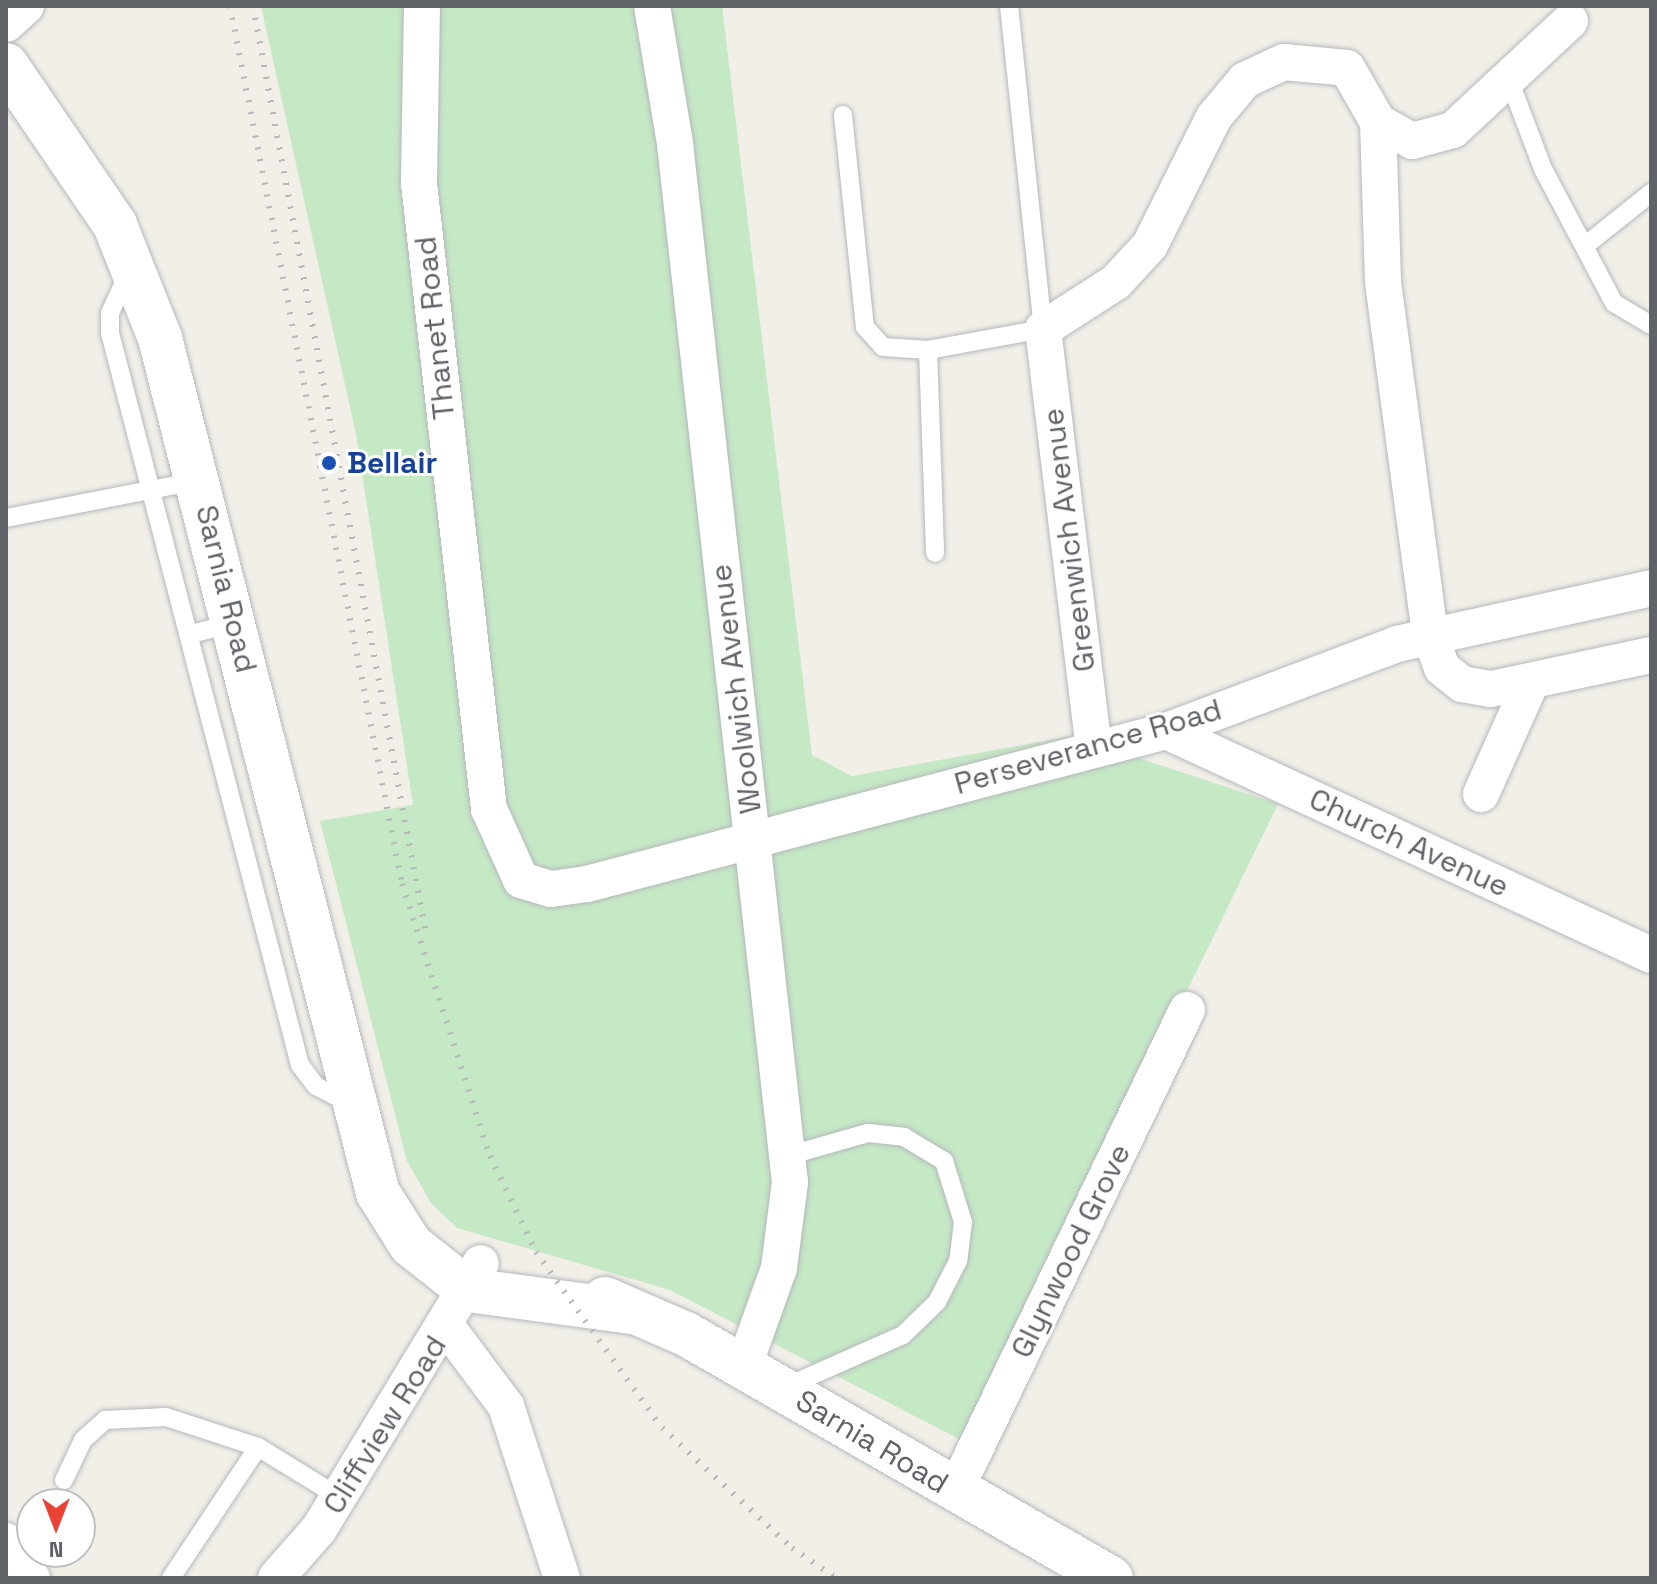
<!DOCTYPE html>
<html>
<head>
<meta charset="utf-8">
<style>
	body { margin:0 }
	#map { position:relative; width:1657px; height:1584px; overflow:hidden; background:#f1efe8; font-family:"Space Grotesk",sans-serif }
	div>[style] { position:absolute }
	.green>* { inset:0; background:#c5e8c5 }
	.roads { filter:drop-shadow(0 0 2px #b5b8bc) drop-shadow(0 0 2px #b5b8bc) }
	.service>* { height:18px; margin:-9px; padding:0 9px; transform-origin:9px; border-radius:9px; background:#fff }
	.minor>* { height:36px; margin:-18px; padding:0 18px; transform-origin:18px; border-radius:18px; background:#fff }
	.secondary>* { height:44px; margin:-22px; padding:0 22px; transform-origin:22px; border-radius:22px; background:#fff }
	.rail>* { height:6px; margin-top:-3px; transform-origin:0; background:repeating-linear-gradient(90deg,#b6b7b8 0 2px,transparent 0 12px) }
	.dots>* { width:22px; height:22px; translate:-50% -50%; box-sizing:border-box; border:4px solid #fff; border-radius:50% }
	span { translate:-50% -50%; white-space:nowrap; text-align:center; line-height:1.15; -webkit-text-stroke:6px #fff; paint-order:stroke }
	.street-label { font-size:30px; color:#5f6368 }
	.transit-label { font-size:30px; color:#164399; font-weight:700 }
	.left { translate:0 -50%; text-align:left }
	.frame { position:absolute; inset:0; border:8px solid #5f6368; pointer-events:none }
	.north { position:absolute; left:16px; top:1488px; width:80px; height:80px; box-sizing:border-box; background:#fff; border:2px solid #bfc1c3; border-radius:50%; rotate:180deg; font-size:22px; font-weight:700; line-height:32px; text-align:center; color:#5f6368 }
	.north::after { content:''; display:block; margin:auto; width:28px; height:36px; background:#ea4335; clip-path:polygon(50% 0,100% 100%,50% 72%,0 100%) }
</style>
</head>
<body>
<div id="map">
	<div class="green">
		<i style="clip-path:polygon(261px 6px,722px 6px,812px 755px,852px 776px,1072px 736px,1278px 804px,967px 1443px,670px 1290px,457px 1228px,431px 1203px,407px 1161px,320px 821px,413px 805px,356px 434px)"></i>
	</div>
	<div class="roads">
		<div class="service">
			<i style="left:1510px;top:82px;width:93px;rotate:69.2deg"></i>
			<i style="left:1543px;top:169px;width:152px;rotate:62.1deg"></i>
			<i style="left:1614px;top:303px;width:43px;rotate:30.7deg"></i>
			<i style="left:843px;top:115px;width:213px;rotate:84.1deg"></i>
			<i style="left:865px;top:327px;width:27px;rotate:48deg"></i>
			<i style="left:883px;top:347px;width:45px;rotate:3.8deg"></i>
			<i style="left:928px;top:350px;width:117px;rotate:-10.3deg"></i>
			<i style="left:1043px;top:329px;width:325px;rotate:-96deg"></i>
			<i style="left:1586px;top:245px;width:83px;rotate:-38.7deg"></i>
			<i style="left:129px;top:272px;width:45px;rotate:114.9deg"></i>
			<i style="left:110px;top:313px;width:20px;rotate:90deg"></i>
			<i style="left:110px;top:333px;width:756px;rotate:75.45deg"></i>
			<i style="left:300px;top:1065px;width:26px;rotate:53deg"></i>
			<i style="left:316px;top:1086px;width:42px;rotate:27.2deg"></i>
			<i style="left:928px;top:350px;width:203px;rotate:88deg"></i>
			<i style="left:6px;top:518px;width:194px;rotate:-11deg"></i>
			<i style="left:191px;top:634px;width:44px;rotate:-14.3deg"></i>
			<i style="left:787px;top:1156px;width:84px;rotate:-15.9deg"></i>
			<i style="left:868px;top:1133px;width:36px;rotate:6deg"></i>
			<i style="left:904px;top:1137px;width:47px;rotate:31deg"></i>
			<i style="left:944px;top:1161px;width:64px;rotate:72.7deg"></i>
			<i style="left:963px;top:1222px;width:39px;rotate:97deg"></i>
			<i style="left:958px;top:1261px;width:46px;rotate:117.1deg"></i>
			<i style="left:937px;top:1302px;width:47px;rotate:135.9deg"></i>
			<i style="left:903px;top:1335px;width:126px;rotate:156.1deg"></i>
			<i style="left:64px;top:1480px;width:44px;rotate:-64.6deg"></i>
			<i style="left:83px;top:1440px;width:30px;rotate:-42deg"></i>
			<i style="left:105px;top:1420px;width:61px;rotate:-2.8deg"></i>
			<i style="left:166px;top:1417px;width:97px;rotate:18.1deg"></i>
			<i style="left:258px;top:1447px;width:95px;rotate:31.7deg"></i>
			<i style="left:171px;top:1578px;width:157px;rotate:-56.4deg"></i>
		</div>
		<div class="minor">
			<i style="left:422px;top:6px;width:177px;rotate:91deg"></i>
			<i style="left:419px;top:183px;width:630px;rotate:83.62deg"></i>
			<i style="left:489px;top:809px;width:78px;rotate:65.7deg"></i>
			<i style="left:521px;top:880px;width:31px;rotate:17deg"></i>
			<i style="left:551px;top:889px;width:36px;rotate:-8deg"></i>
			<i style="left:587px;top:884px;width:599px;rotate:-14.8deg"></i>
			<i style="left:1166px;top:731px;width:247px;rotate:-20.6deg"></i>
			<i style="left:1397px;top:644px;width:260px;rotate:-12.4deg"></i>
			<i style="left:652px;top:6px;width:140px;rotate:80.5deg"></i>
			<i style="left:675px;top:144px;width:1044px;rotate:83.68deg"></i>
			<i style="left:790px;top:1182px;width:87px;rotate:97.3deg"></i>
			<i style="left:779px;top:1268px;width:104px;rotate:109.7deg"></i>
			<i style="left:6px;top:24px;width:27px;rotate:-42deg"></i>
			<i style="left:1378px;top:122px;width:39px;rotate:29deg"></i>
			<i style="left:1412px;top:141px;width:42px;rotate:-15deg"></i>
			<i style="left:1453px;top:130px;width:160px;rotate:-43deg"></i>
			<i style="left:1166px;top:731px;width:534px;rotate:24.79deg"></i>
			<i style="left:1094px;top:750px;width:424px;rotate:-96.9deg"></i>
			<i style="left:1043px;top:329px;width:87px;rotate:-32.8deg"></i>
			<i style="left:1116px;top:282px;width:50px;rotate:-47.4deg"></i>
			<i style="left:1150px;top:245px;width:143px;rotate:-63.4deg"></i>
			<i style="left:1214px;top:117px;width:48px;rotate:-50deg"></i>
			<i style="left:1245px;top:80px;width:43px;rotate:-24.8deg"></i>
			<i style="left:1284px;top:62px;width:63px;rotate:5.4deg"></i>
			<i style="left:1347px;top:68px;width:62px;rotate:60.1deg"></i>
			<i style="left:1378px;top:122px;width:160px;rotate:88.2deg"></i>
			<i style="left:1383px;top:282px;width:356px;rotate:82.4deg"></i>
			<i style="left:1430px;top:635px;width:35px;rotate:70deg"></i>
			<i style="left:1442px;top:668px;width:26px;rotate:39deg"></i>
			<i style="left:1462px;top:684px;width:29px;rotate:10deg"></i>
			<i style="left:1491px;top:689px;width:164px;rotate:-12deg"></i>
			<i style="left:1481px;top:794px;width:123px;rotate:-65.9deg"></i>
			<i style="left:447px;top:1327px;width:99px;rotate:53.2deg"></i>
			<i style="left:506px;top:1406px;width:181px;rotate:72deg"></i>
			<i style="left:955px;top:1491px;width:534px;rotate:-64.25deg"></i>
			<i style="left:6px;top:1541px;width:45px;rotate:54.9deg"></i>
			<i style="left:276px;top:1578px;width:65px;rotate:-48.7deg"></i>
			<i style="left:319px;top:1529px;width:311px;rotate:-58.7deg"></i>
		</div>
		<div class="secondary">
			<i style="left:6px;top:65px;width:194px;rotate:55.7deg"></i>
			<i style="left:115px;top:225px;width:122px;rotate:68.3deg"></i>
			<i style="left:160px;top:338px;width:882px;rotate:75.7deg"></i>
			<i style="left:378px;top:1193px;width:62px;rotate:57.6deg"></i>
			<i style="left:411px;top:1245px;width:73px;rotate:38.3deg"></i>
			<i style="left:468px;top:1290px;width:165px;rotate:7.6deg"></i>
			<i style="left:605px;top:1299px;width:88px;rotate:23.4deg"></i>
			<i style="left:686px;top:1334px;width:490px;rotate:29.9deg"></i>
		</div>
	</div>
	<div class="rail">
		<i style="left:230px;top:6px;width:895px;rotate:78.92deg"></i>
		<i style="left:402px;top:884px;width:286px;rotate:72.1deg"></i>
		<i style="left:490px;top:1156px;width:106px;rotate:64.4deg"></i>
		<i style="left:536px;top:1252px;width:216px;rotate:54.4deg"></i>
		<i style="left:662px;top:1428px;width:177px;rotate:42.7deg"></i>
		<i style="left:792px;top:1548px;width:53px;rotate:34.3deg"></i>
		<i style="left:253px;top:6px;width:944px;rotate:79.44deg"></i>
	</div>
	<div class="dots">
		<i style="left:329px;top:463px;background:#1a4fb4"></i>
	</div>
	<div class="street-label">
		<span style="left:435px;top:328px;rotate:-96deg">Thanet Road</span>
		<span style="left:1069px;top:540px;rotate:-97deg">Greenwich Avenue</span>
		<span style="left:226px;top:589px;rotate:76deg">Sarnia Road</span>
		<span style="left:736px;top:689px;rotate:-97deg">Woolwich Avenue</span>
		<span style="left:1088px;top:747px;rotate:-16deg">Perseverance Road</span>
		<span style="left:1409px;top:843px;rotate:25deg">Church Avenue</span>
		<span style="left:1071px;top:1251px;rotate:-64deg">Glynwood Grove</span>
		<span style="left:385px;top:1425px;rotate:-58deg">Cliffview Road</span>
		<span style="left:872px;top:1442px;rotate:31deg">Sarnia Road</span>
	</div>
	<div class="transit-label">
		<span class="left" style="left:347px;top:463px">Bellair</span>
	</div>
	<div class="frame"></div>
	<div class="north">N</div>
</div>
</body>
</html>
